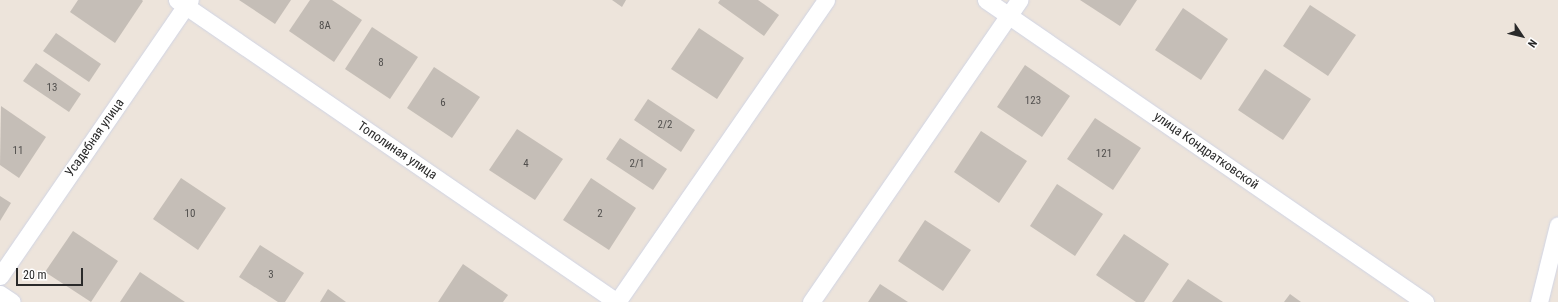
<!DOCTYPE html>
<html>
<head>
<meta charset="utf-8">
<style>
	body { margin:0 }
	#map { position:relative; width:1558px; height:302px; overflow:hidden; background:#ede4db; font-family:"Roboto Condensed",sans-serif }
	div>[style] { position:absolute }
	.building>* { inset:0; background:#c5beb7 }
	.roads { filter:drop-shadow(0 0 1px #d0d4e4) drop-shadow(0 0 1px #d0d4e4) }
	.minor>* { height:17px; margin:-8.5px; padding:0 8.5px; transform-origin:8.5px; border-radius:8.5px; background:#fff }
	span { translate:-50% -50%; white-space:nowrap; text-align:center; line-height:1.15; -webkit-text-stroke:3.5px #fff; paint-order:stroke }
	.number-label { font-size:11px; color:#514f4d }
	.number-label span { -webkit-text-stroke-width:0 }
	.street-label { font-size:13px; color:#2a2a2a }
	.north { position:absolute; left:1502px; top:16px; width:40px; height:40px; -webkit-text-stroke:3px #fff; paint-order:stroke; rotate:125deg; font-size:11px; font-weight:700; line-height:16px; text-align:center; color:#2a2a2a }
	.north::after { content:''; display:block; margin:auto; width:14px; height:18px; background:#2a2a2a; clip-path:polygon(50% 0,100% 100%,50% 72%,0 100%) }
	.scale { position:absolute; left:16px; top:268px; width:67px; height:18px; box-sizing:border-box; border:2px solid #2a2a2a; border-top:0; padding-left:5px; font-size:12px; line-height:14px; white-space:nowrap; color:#2a2a2a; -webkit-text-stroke:3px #fff; paint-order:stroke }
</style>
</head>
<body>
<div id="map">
	<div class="building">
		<i style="clip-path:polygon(78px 0,142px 0,143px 1px,115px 43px,70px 12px)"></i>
		<i style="clip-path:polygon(239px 0,291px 0,275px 24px)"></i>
		<i style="clip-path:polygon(310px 0,332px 0,362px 20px,334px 62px,289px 31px)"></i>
		<i style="clip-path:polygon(612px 0,626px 0,622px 7px)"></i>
		<i style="clip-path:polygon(720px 0,758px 0,779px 15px,764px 36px,718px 3px)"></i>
		<i style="clip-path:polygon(1080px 0,1137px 0,1120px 26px)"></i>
		<i style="clip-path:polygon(1310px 5px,1356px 35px,1328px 76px,1283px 46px)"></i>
		<i style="clip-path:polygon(1183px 8px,1228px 39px,1201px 80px,1155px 50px)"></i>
		<i style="clip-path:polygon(372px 27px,418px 57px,390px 99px,345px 69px)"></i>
		<i style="clip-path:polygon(699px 28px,744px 58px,717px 99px,671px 69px)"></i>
		<i style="clip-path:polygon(56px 33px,101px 64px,89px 82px,43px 51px)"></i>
		<i style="clip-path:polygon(36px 63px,81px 94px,69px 112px,23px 81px)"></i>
		<i style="clip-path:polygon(1025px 65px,1070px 96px,1042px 137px,997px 107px)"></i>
		<i style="clip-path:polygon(434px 67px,480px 97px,452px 138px,407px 108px)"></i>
		<i style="clip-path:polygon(1265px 69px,1311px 99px,1283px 140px,1238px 110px)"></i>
		<i style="clip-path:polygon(648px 99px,695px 130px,681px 152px,634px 120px)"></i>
		<i style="clip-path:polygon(1px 106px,46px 137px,19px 178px,0 165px)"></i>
		<i style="clip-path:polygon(1095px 118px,1141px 148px,1113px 190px,1067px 159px)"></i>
		<i style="clip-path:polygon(517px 129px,563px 159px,535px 200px,489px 170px)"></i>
		<i style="clip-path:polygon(981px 131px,1027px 161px,999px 203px,954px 172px)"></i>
		<i style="clip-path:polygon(620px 138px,667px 169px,653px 190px,606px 159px)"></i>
		<i style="clip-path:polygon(181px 178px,226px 208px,198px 250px,153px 219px)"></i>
		<i style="clip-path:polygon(591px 178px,636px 208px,609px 250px,563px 220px)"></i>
		<i style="clip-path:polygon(1057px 184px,1103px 214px,1075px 256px,1030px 226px)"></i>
		<i style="clip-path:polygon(0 196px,11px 203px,0 221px)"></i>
		<i style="clip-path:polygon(925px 220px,971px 250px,943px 291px,898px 261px)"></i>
		<i style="clip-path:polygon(73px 231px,118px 261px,91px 302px,45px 272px)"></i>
		<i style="clip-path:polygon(1124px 234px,1169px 264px,1144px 302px,1136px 302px,1096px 275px)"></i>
		<i style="clip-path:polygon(260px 245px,304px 273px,285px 302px,278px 302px,239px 277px)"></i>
		<i style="clip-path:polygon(463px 264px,508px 295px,503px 302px,438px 302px)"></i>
		<i style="clip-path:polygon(140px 272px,185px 302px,120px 302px)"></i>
		<i style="clip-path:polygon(1188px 279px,1223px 302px,1172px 302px)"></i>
		<i style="clip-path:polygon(880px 284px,908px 302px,868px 302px)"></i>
		<i style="clip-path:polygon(328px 289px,346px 302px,320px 302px)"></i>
		<i style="clip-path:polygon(1290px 294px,1301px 302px,1284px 302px)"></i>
	</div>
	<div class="roads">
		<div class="minor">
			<i style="left:177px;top:0;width:534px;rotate:34.46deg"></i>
			<i style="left:986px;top:0;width:533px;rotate:34.53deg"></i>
			<i style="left:0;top:276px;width:335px;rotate:-55.5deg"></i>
			<i style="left:0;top:294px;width:14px;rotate:34deg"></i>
			<i style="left:617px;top:302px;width:367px;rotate:-55.3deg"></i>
			<i style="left:811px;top:302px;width:367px;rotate:-55.4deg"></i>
			<i style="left:1539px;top:302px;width:79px;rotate:-76.1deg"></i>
		</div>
	</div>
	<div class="number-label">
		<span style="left:325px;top:26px">8А</span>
		<span style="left:381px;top:63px">8</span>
		<span style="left:52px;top:88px">13</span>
		<span style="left:1033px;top:101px">123</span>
		<span style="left:443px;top:103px">6</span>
		<span style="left:665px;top:125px">2/2</span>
		<span style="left:18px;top:151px">11</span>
		<span style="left:1104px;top:154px">121</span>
		<span style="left:526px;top:164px">4</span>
		<span style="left:637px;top:164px">2/1</span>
		<span style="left:190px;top:214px">10</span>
		<span style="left:600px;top:214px">2</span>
		<span style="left:271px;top:275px">3</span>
	</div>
	<div class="street-label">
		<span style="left:95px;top:138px;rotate:-55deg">Усадебная улица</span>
		<span style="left:397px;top:151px;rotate:34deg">Тополиная улица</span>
		<span style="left:1206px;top:151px;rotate:35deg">улица Кондратковской</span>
	</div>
	<div class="north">N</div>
	<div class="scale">20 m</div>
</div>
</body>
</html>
